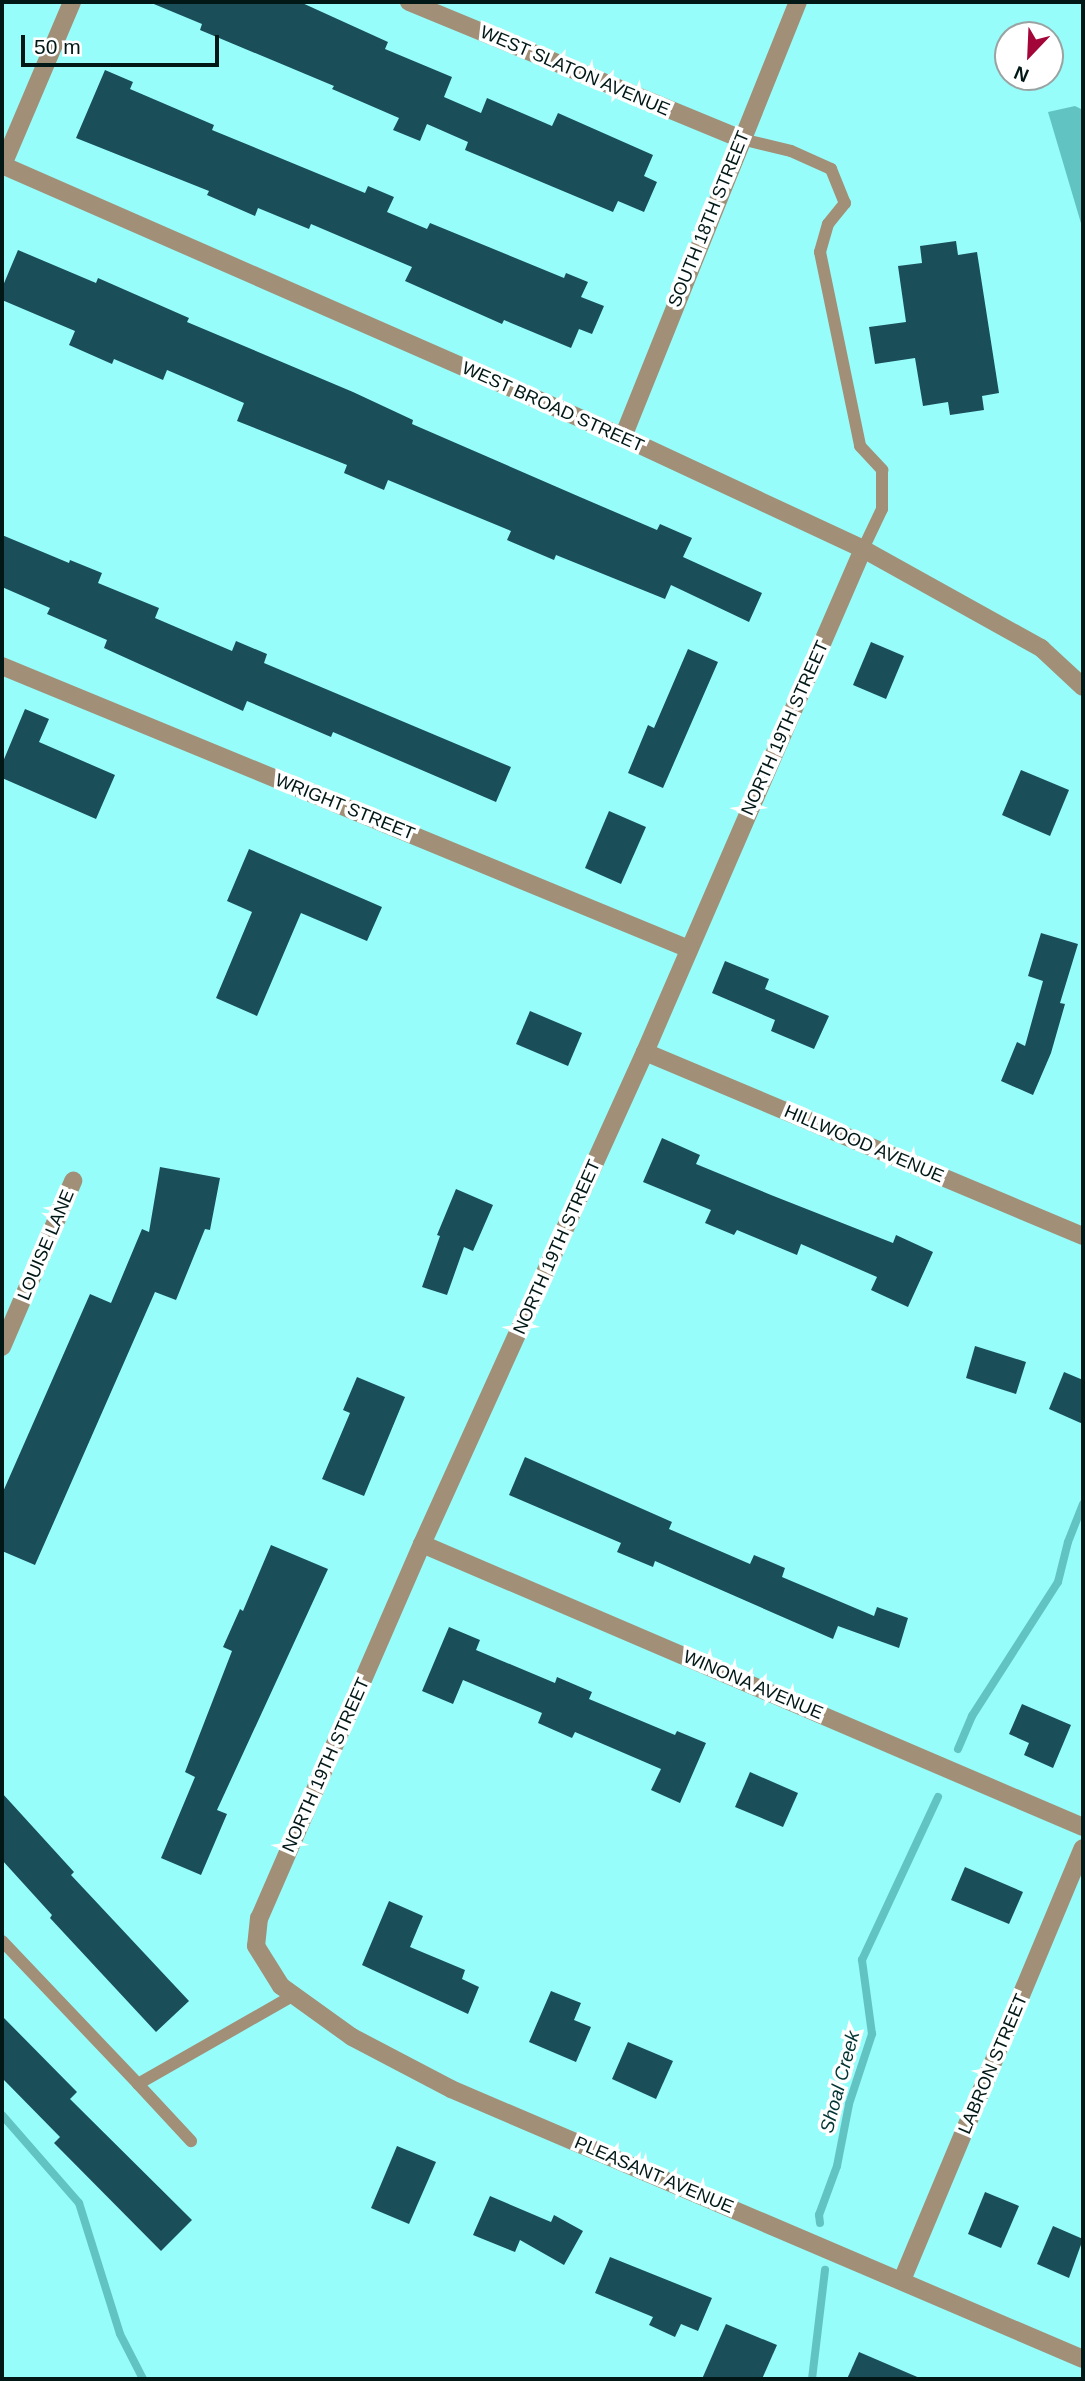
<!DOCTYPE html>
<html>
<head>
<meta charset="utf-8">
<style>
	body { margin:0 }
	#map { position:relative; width:1085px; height:2381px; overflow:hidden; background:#97fdfa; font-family:Arial,sans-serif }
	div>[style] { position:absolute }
	.water>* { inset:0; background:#62c4c2 }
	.stream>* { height:8px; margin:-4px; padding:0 4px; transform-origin:4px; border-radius:4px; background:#62c4c2 }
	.building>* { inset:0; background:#1a4f5a }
	.lane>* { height:12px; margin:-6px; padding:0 6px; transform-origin:6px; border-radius:6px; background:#a28f77 }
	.street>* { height:18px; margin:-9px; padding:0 9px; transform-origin:9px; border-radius:9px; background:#a28f77 }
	span { translate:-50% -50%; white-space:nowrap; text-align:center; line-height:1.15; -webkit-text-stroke:7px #fff; paint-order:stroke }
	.street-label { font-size:18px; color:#021817 }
	.water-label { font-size:19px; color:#033535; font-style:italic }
	.frame { position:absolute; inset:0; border:4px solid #021817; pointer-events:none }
	.north { position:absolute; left:994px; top:21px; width:70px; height:70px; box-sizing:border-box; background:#fff; border:2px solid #9aa3a2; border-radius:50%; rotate:203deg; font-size:19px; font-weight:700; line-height:28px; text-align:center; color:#021817 }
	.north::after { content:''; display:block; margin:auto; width:24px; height:32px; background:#a30638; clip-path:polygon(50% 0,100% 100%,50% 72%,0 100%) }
	.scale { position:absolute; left:21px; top:35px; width:198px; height:32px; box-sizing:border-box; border:4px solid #021817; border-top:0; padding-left:9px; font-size:21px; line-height:24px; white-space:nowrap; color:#021817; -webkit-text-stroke:5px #fff; paint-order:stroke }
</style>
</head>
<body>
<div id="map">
	<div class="water">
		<i style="clip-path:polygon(1075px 106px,1083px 110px,1083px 230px,1048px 112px)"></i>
	</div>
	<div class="stream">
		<i style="left:958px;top:1749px;width:36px;rotate:-67deg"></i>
		<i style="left:972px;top:1716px;width:159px;rotate:-57.3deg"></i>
		<i style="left:1058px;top:1582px;width:41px;rotate:-76deg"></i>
		<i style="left:1068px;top:1542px;width:41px;rotate:-68.5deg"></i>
		<i style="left:2px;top:2115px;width:117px;rotate:48.8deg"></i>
		<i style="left:79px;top:2203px;width:137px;rotate:72.6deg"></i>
		<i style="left:120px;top:2334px;width:51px;rotate:62.9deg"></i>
		<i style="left:820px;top:2223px;width:8px;rotate:-97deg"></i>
		<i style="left:819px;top:2215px;width:52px;rotate:-69.8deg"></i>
		<i style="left:837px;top:2166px;width:63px;rotate:-79deg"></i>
		<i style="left:849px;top:2104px;width:74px;rotate:-71.8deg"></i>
		<i style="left:872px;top:2034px;width:75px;rotate:-97.7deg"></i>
		<i style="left:862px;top:1960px;width:180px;rotate:-65deg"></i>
		<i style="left:812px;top:2379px;width:110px;rotate:-83.2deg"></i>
	</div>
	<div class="building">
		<i style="clip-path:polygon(149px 2px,300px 2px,388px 42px,385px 49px,452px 77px,444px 97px,481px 113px,487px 98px,552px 126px,558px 113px,653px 155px,644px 176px,657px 182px,644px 212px,618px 201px,613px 212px,465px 150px,468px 142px,427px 124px,420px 141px,393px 130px,399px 118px,332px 89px,334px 86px,200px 30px,202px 24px)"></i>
		<i style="clip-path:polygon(105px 70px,133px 82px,130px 89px,214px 125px,212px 130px,365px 193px,368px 186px,394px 197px,387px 212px,427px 229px,430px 223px,564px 278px,566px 273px,588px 282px,581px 297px,604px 306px,592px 334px,579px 329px,571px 348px,504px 320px,502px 324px,405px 281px,412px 267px,311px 224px,309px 229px,258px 208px,255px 216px,207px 195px,209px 191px,76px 138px)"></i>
		<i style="clip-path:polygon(956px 241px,958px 255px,977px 252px,999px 393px,982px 396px,984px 410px,950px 415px,948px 402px,923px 406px,915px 358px,875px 364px,869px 327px,906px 322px,898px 266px,922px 263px,920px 246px)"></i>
		<i style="clip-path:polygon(18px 250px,96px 283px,98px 278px,189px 318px,187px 322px,353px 392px,413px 420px,412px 424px,580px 497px,657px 530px,660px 524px,692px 538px,683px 557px,762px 593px,749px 622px,671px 585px,665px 599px,556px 555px,554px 560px,507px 540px,511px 531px,388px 480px,384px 490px,344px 473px,347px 465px,237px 421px,244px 403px,167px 370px,163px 380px,114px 359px,112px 364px,69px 345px,75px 331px,2px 300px,2px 288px)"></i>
		<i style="clip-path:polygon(2px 535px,69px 563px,70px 560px,102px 573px,98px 583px,159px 608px,155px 618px,232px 651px,236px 641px,267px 654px,264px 663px,511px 767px,496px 802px,333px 732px,331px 737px,247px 701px,243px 711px,104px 648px,107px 640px,47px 614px,50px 608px,2px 587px)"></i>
		<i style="clip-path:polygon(871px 642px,904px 656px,886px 699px,853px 685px)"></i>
		<i style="clip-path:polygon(688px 649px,718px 662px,663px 788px,628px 773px,648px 725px,654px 728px)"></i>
		<i style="clip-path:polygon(25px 709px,49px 719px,39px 742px,115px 775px,96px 819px,2px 778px,2px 764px)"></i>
		<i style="clip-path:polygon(1021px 770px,1069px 790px,1050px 836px,1002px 815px)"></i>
		<i style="clip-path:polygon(609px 811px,646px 827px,621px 884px,585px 868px)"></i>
		<i style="clip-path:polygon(249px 849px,382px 907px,367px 941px,301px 913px,257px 1016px,216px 998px,252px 912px,227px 901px)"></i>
		<i style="clip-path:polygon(1041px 933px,1078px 944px,1060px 1003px,1065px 1004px,1051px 1053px,1033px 1095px,1001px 1081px,1017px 1042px,1025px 1046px,1043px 981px,1028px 976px)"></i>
		<i style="clip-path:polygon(725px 961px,769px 979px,765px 989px,829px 1016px,814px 1049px,771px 1031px,775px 1020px,712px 993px)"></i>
		<i style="clip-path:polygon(530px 1011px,582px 1033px,568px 1066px,516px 1044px)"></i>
		<i style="clip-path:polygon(662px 1138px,700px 1155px,696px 1164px,771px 1195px,893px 1243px,896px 1235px,933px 1252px,908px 1307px,871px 1290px,877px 1277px,801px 1244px,797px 1255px,737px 1230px,734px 1235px,705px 1223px,711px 1210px,643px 1182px)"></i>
		<i style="clip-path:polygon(160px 1167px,220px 1178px,210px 1230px,205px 1229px,176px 1300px,155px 1292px,35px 1565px,2px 1551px,2px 1494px,90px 1294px,111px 1303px,142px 1229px,149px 1232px)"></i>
		<i style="clip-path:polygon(456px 1189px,493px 1205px,473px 1251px,464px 1247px,447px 1295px,422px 1287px,440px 1236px,437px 1235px)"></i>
		<i style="clip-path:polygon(975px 1346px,1026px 1362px,1016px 1394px,966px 1378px)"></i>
		<i style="clip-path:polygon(1064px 1372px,1083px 1380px,1083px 1424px,1049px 1409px)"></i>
		<i style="clip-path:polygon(357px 1377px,405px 1397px,364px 1496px,322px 1479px,350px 1413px,343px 1410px)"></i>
		<i style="clip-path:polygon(525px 1457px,672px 1522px,669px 1529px,750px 1564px,754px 1555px,785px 1568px,782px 1577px,874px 1616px,877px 1607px,908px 1618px,899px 1648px,838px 1626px,833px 1639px,655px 1561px,653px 1567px,617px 1552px,621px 1543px,509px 1495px)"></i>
		<i style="clip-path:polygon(271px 1545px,328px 1569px,217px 1810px,227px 1814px,201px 1875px,161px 1858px,195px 1777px,185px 1772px,232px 1651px,223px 1647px,240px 1609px,243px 1611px)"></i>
		<i style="clip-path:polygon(449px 1627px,480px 1640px,476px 1650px,555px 1683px,557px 1677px,592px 1692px,589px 1699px,675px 1735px,677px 1731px,706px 1743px,680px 1803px,651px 1790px,661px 1769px,575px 1732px,572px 1738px,538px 1723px,542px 1713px,463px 1680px,453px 1704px,422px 1691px)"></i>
		<i style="clip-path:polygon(1022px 1704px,1071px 1725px,1053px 1768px,1024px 1755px,1029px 1743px,1009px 1734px)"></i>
		<i style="clip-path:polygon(750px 1772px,798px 1793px,783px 1827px,735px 1807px)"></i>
		<i style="clip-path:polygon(2px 1793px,74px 1872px,71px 1875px,189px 2001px,156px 2032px,50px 1918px,52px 1915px,2px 1860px)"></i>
		<i style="clip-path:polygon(965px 1867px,1023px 1892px,1009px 1924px,951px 1900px)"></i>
		<i style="clip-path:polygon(389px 1901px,423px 1916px,410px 1947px,465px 1970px,462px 1979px,479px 1987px,468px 2014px,362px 1965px)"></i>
		<i style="clip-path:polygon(551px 1991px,581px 2003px,574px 2020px,591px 2027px,576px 2062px,529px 2042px)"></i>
		<i style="clip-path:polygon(2px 2016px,77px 2092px,70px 2099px,192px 2220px,161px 2251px,54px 2143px,60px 2137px,2px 2078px)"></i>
		<i style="clip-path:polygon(628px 2042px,673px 2061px,656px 2099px,612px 2079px)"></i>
		<i style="clip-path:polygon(397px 2146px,436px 2162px,409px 2224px,371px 2208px)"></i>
		<i style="clip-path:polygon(985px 2192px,1019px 2206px,1001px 2248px,968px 2234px)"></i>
		<i style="clip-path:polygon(490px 2196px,551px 2222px,554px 2215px,583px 2231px,564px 2265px,520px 2240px,515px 2252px,473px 2235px)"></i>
		<i style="clip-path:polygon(1053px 2226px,1083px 2239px,1069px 2278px,1037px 2264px)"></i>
		<i style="clip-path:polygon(610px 2257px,712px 2298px,698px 2331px,681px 2324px,675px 2337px,649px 2325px,653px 2317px,595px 2293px)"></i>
		<i style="clip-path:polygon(726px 2324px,777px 2345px,762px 2379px,702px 2379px)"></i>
		<i style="clip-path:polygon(859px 2352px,922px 2379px,847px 2379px)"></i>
	</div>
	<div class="lane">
		<i style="left:741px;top:139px;width:51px;rotate:13.5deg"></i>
		<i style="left:791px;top:151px;width:44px;rotate:24.2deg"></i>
		<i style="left:831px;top:169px;width:37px;rotate:68deg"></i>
		<i style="left:845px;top:203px;width:27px;rotate:129deg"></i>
		<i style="left:828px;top:224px;width:29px;rotate:106deg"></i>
		<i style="left:820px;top:252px;width:198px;rotate:78.3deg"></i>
		<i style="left:860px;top:446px;width:33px;rotate:47deg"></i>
		<i style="left:882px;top:470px;width:39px;rotate:90deg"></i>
		<i style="left:882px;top:509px;width:44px;rotate:115.4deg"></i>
		<i style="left:2px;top:1941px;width:197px;rotate:46.4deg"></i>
		<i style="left:138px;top:2084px;width:180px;rotate:-29.7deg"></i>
		<i style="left:138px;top:2084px;width:78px;rotate:47.1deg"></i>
	</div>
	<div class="street">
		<i style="left:409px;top:2px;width:359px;rotate:22.4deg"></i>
		<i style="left:2px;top:165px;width:678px;rotate:23.65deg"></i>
		<i style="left:623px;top:437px;width:265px;rotate:25deg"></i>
		<i style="left:863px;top:549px;width:204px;rotate:29.1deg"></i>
		<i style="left:1041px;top:648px;width:57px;rotate:42.9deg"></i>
		<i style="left:2px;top:167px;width:179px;rotate:-67deg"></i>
		<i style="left:623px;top:437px;width:469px;rotate:-68.1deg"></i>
		<i style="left:863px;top:549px;width:548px;rotate:113.43deg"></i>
		<i style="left:645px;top:1052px;width:540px;rotate:114.38deg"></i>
		<i style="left:422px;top:1544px;width:408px;rotate:113.5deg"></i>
		<i style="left:259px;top:1918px;width:28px;rotate:96deg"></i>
		<i style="left:256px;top:1946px;width:47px;rotate:58deg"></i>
		<i style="left:281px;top:1986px;width:87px;rotate:35.7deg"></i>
		<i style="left:352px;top:2037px;width:112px;rotate:27.7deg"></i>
		<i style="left:451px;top:2089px;width:687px;rotate:23.13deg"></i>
		<i style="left:2px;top:666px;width:743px;rotate:22.39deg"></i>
		<i style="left:645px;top:1052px;width:475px;rotate:22.8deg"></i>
		<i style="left:2px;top:1347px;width:181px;rotate:-66.8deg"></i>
		<i style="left:422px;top:1544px;width:719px;rotate:23.18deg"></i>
		<i style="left:902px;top:2280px;width:468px;rotate:-67.3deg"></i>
	</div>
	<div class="street-label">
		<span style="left:575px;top:71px;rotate:23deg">WEST SLATON AVENUE</span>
		<span style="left:709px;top:219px;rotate:-68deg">SOUTH 18TH STREET</span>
		<span style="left:553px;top:407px;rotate:24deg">WEST BROAD STREET</span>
		<span style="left:785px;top:728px;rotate:-66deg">NORTH 19TH STREET</span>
		<span style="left:345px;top:807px;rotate:22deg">WRIGHT STREET</span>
		<span style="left:864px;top:1144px;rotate:23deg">HILLWOOD AVENUE</span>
		<span style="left:46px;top:1245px;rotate:-67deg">LOUISE LANE</span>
		<span style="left:557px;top:1247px;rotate:-66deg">NORTH 19TH STREET</span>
		<span style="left:753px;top:1685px;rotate:23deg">WINONA AVENUE</span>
		<span style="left:326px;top:1765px;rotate:-66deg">NORTH 19TH STREET</span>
		<span style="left:993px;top:2064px;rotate:-67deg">LABRON STREET</span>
		<span style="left:654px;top:2175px;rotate:23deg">PLEASANT AVENUE</span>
	</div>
	<div class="water-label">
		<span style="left:840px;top:2082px;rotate:-75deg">Shoal Creek</span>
	</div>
	<div class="frame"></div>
	<div class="north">N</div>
	<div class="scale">50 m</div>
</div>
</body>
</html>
